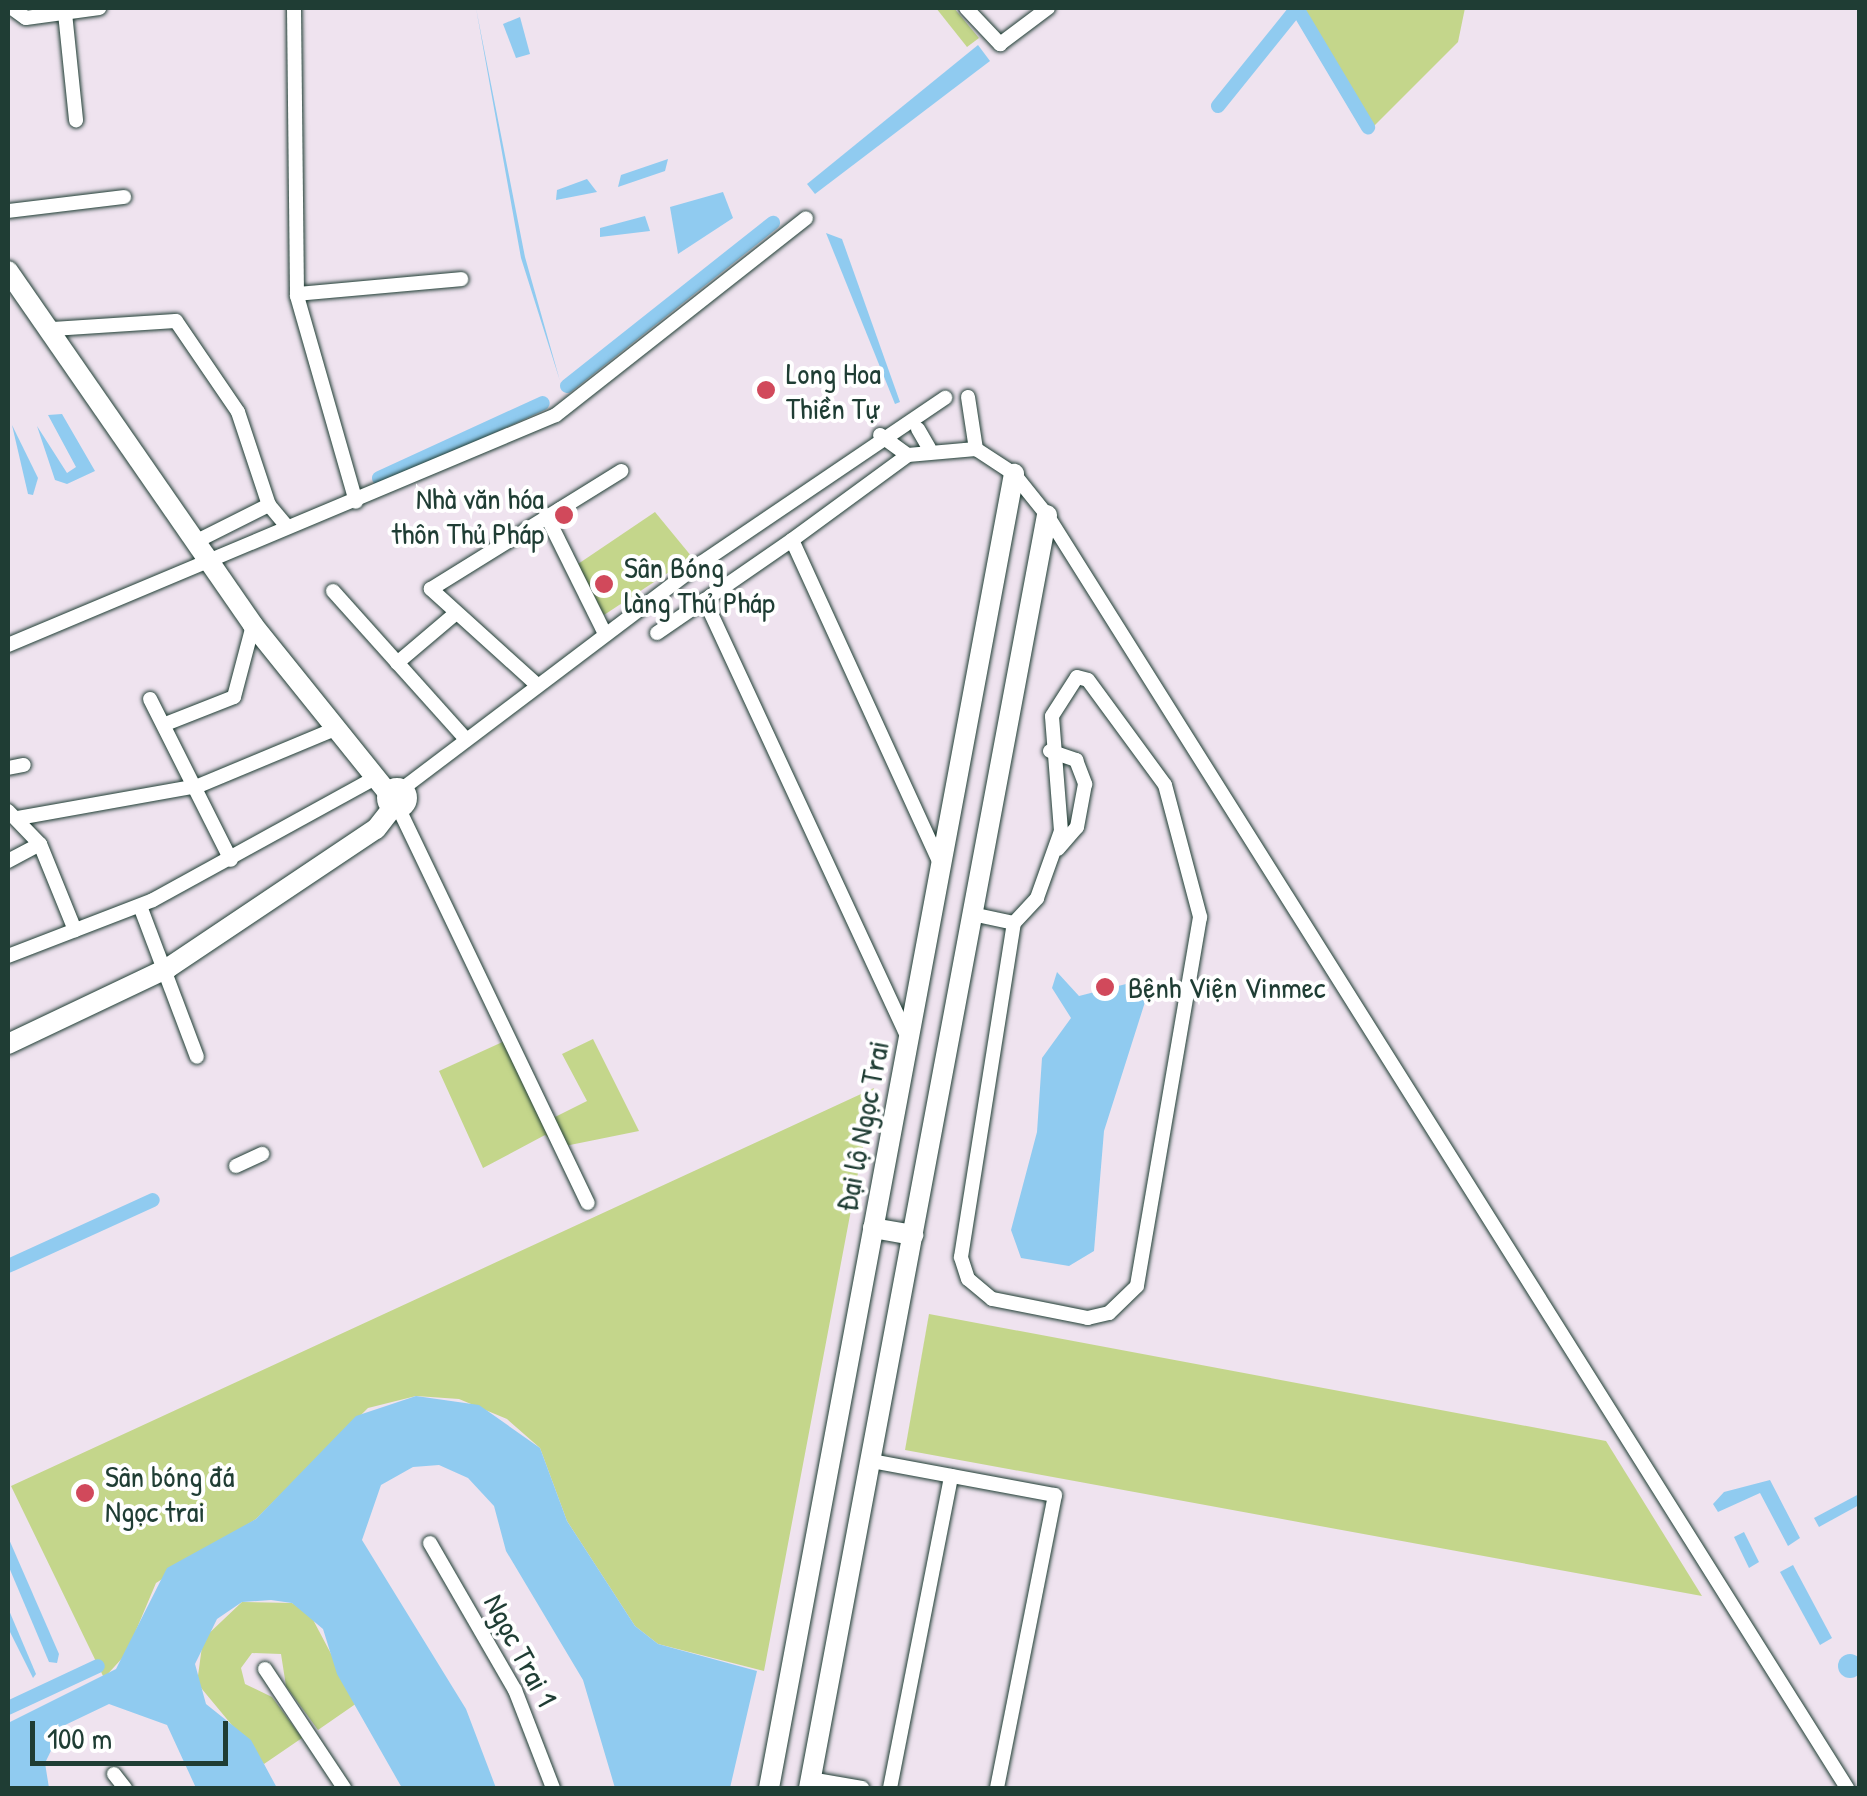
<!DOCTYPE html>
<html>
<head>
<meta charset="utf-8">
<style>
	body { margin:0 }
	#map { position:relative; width:1867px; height:1796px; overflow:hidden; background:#efe3ef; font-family:"Patrick Hand",sans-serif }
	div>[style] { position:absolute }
	.green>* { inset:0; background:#c4d68b }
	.water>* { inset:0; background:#90cbf0 }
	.round { border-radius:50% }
	.canal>* { height:14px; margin:-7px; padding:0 7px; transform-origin:7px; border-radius:7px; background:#90cbf0 }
	.roads { filter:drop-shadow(0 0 2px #1f3d34) drop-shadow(0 0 2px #1f3d34) }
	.street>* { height:14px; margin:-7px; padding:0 7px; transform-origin:7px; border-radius:7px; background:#fff }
	.secondary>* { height:20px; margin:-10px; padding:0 10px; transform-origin:10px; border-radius:10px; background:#fff }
	.secondary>.ring { margin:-10px; padding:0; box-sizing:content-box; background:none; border:20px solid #fff; border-radius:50% }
	.dots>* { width:28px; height:28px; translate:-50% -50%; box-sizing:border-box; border:5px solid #fff; border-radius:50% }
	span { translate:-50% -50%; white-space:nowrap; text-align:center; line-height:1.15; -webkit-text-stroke:8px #fff; paint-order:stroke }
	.poi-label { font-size:30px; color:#1f3d34 }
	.left { translate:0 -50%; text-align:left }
	.right { translate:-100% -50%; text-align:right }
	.street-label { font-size:30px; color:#1f3d34 }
	.frame { position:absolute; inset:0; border:10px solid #1f3d34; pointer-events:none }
	.scale { position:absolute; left:30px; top:1721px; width:198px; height:45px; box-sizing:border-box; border:5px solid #1f3d34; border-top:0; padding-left:12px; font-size:30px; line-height:35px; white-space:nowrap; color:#1f3d34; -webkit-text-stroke:8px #fff; paint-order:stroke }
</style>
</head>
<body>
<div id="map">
	<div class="green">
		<i style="clip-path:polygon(936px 8px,954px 8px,979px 38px,967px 47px)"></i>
		<i style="clip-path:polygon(1291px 8px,1465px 8px,1458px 42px,1368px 132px)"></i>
		<i style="clip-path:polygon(655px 512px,692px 557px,604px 615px,578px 564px)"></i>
		<i style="clip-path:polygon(509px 1039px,547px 1121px,587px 1101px,562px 1054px,593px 1039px,639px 1131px,560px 1147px,545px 1135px,483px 1168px,439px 1071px)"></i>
		<i style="clip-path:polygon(874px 1088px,764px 1671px,658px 1644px,635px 1626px,567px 1521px,540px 1448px,507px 1419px,459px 1399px,416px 1396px,368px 1408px,256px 1519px,156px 1583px,126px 1654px,104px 1678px,11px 1486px)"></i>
		<i style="clip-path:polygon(929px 1314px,1606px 1441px,1702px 1596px,905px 1450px)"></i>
		<i style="clip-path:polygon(242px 1602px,292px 1603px,310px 1614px,357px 1703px,318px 1730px,286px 1686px,281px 1654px,252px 1653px,241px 1668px,245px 1684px,272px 1697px,302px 1738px,264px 1764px,197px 1683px,203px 1639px)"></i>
	</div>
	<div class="water">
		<i style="clip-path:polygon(476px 8px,525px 257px,560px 381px,521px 258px)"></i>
		<i style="clip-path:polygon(520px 17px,530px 54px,516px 58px,503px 24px)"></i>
		<i style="clip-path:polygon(978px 45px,990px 61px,815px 194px,807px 184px)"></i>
		<i style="clip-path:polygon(668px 159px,665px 171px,618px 187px,621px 175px)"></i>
		<i style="clip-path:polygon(587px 179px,597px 192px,556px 200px,557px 190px)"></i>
		<i style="clip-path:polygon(723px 192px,733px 218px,678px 254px,670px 207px)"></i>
		<i style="clip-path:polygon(645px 216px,650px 231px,600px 237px,600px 228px)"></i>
		<i style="clip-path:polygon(826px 233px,842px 239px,900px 402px,895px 404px)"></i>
		<i style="clip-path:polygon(62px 414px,95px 471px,67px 484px,55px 480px,37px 426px,67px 473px,76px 467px,48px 415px)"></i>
		<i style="clip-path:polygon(12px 425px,38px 478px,33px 495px,28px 494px)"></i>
		<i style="clip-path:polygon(1057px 972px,1079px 996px,1126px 984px,1145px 1002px,1104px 1131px,1094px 1251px,1069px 1266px,1021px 1258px,1011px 1230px,1037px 1132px,1042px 1058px,1071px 1018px,1052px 988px)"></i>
		<i style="clip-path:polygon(416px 1396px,479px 1405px,540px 1448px,567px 1521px,635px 1626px,658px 1644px,757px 1671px,730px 1788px,615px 1788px,583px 1680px,506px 1551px,494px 1506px,468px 1478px,439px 1465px,413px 1467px,381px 1485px,362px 1540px,466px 1709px,496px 1788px,402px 1788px,337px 1674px,323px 1629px,292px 1603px,271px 1600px,242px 1602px,217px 1619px,195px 1664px,206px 1704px,251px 1740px,277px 1788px,196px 1788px,167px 1725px,109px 1704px,63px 1726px,45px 1763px,49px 1788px,8px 1788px,8px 1723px,116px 1669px,167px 1568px,256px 1519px,356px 1416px)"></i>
		<i style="clip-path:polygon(1770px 1480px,1800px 1538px,1788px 1546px,1760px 1493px,1718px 1512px,1713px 1504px,1724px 1492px)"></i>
		<i style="clip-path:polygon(1859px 1494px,1859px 1505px,1819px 1527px,1814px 1518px)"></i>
		<i style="clip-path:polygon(1744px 1532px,1759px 1562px,1749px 1568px,1734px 1537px)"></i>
		<i style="clip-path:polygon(8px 1537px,59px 1654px,57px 1663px,49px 1662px,8px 1565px)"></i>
		<i style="clip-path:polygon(1793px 1565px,1832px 1638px,1820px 1645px,1780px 1572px)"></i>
		<i style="clip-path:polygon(8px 1608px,36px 1674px,33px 1678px,8px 1628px)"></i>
		<i class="round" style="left:1838px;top:1654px;width:24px;height:24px"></i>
	</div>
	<div class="canal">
		<i style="left:1297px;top:8px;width:139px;rotate:59.2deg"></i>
		<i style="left:1218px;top:106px;width:126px;rotate:-51.1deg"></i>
		<i style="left:567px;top:386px;width:263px;rotate:-38.4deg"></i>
		<i style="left:379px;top:478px;width:180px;rotate:-24.6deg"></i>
		<i style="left:8px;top:1266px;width:159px;rotate:-24.5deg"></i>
		<i style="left:8px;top:1708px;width:99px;rotate:-25deg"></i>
	</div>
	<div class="roads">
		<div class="street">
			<i style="left:12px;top:8px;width:17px;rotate:36deg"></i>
			<i style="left:26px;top:18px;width:74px;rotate:-7.8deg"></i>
			<i style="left:294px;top:8px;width:288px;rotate:89.4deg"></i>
			<i style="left:297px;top:296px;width:214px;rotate:74deg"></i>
			<i style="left:966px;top:8px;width:50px;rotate:46.6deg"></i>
			<i style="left:1000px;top:44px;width:60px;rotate:-36.9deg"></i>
			<i style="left:65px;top:13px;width:108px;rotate:84.1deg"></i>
			<i style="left:8px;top:211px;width:117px;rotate:-6.9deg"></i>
			<i style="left:297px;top:294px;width:165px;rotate:-5.2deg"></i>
			<i style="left:52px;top:329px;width:124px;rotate:-3.7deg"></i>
			<i style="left:176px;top:321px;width:110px;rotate:55.7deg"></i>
			<i style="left:238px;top:412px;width:98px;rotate:71.6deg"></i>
			<i style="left:269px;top:505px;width:26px;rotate:50deg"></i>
			<i style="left:968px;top:397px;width:53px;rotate:81.3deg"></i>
			<i style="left:918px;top:429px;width:22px;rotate:60deg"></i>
			<i style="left:880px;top:435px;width:34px;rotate:36deg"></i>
			<i style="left:908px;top:455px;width:68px;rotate:-5deg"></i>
			<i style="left:976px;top:449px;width:45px;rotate:33.3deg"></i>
			<i style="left:1014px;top:474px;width:53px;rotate:51.2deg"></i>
			<i style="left:1047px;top:515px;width:1504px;rotate:57.85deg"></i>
			<i style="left:546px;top:515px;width:133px;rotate:63.6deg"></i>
			<i style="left:792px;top:540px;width:144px;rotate:-36.2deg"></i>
			<i style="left:195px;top:542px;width:83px;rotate:-26.6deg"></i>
			<i style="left:333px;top:591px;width:199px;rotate:48.1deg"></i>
			<i style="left:657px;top:633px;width:58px;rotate:-34.5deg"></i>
			<i style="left:8px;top:645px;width:594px;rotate:-22.77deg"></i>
			<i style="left:556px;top:415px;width:318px;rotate:-38.2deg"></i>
			<i style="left:397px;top:663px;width:76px;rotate:-40.2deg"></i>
			<i style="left:536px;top:684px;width:142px;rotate:-137.9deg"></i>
			<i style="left:431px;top:589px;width:224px;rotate:-31.8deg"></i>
			<i style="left:150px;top:699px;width:180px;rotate:63.3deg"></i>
			<i style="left:168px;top:723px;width:71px;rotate:-21.5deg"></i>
			<i style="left:234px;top:697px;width:74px;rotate:-75.2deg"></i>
			<i style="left:1050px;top:751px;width:28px;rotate:19deg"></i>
			<i style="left:1076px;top:760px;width:26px;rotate:69deg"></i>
			<i style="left:1085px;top:784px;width:44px;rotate:100.5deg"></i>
			<i style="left:1077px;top:827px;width:29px;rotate:131deg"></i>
			<i style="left:8px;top:768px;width:16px;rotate:-11deg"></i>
			<i style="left:402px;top:789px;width:375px;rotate:-37.1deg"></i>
			<i style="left:701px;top:563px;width:295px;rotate:-34.1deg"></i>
			<i style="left:398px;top:807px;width:439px;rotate:64.4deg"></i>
			<i style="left:8px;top:811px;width:46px;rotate:45.9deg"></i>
			<i style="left:18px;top:818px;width:183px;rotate:-10.1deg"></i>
			<i style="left:198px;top:786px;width:151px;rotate:-22.6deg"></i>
			<i style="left:8px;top:861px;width:36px;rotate:-28deg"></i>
			<i style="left:40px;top:844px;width:93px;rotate:67.9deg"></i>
			<i style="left:140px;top:906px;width:161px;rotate:69.3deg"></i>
			<i style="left:972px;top:914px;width:43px;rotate:12.1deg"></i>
			<i style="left:1014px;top:923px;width:34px;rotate:-47deg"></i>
			<i style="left:1037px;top:898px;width:71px;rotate:-70.3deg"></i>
			<i style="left:1061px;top:831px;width:115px;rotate:-94.5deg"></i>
			<i style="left:1052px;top:716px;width:46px;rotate:-57.3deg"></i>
			<i style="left:1077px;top:677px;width:11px;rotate:15deg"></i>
			<i style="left:1088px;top:680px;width:130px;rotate:53.7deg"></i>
			<i style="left:1165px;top:785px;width:137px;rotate:75.1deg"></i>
			<i style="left:1200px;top:917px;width:374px;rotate:99.7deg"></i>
			<i style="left:1137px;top:1286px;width:39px;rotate:136deg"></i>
			<i style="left:1109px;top:1313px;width:22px;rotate:167deg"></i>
			<i style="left:1088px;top:1318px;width:98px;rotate:-168.8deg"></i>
			<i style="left:992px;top:1299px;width:31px;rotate:-140deg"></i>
			<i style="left:968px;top:1279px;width:23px;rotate:-108deg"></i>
			<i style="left:961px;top:1257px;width:338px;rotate:-81deg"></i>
			<i style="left:8px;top:956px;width:155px;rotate:-21.1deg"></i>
			<i style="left:153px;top:900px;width:253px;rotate:-28.8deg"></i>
			<i style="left:908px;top:1038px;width:483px;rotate:-114.9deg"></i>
			<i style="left:705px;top:600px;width:106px;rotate:-34.6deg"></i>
			<i style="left:792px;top:540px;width:361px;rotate:65.4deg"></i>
			<i style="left:236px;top:1166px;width:29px;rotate:-25deg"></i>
			<i style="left:871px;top:1461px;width:187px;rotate:10.5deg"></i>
			<i style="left:1055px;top:1495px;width:299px;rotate:101.2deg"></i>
			<i style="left:430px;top:1543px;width:170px;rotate:60deg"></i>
			<i style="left:515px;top:1690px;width:105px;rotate:68.8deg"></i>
			<i style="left:265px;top:1669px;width:143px;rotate:56.4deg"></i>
			<i style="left:114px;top:1774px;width:18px;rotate:52deg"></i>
			<i style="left:811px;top:1779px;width:52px;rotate:10deg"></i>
			<i style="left:890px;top:1788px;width:318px;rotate:-78.9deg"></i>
		</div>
		<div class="secondary">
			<i style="left:8px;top:271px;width:431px;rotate:55.3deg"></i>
			<i style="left:253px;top:625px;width:216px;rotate:51.2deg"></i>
			<i class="ring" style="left:387px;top:788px;width:0;height:0"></i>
			<i style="left:8px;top:1044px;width:177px;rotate:-25.4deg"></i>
			<i style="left:168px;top:968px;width:250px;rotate:-33.8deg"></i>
			<i style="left:376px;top:829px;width:28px;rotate:-52deg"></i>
			<i style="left:873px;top:1228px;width:41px;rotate:9.9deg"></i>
			<i style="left:769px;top:1788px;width:1337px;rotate:-79.44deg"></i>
			<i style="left:809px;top:1788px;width:1295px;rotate:-79.41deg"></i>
		</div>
	</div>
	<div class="dots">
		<i style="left:766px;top:390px;background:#d1495b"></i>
		<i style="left:564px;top:515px;background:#d1495b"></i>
		<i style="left:604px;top:584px;background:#d1495b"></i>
		<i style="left:1105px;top:987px;background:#d1495b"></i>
		<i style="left:85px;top:1493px;background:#d1495b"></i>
	</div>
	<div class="poi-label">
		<span class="left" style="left:786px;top:390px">Long Hoa<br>Thiền Tự</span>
		<span class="right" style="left:544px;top:515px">Nhà văn hóa<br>thôn Thủ Pháp</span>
		<span class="left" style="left:624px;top:584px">Sân Bóng<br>làng Thủ Pháp</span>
		<span class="left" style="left:1128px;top:987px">Bệnh Viện Vinmec</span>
		<span class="left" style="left:105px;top:1493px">Sân bóng đá<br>Ngọc trai</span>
	</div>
	<div class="street-label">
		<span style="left:862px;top:1126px;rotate:-79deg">Đại lộ Ngọc Trai</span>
		<span style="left:521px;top:1650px;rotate:62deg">Ngọc Trai 1</span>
	</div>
	<div class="frame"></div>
	<div class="scale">100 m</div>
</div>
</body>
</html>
